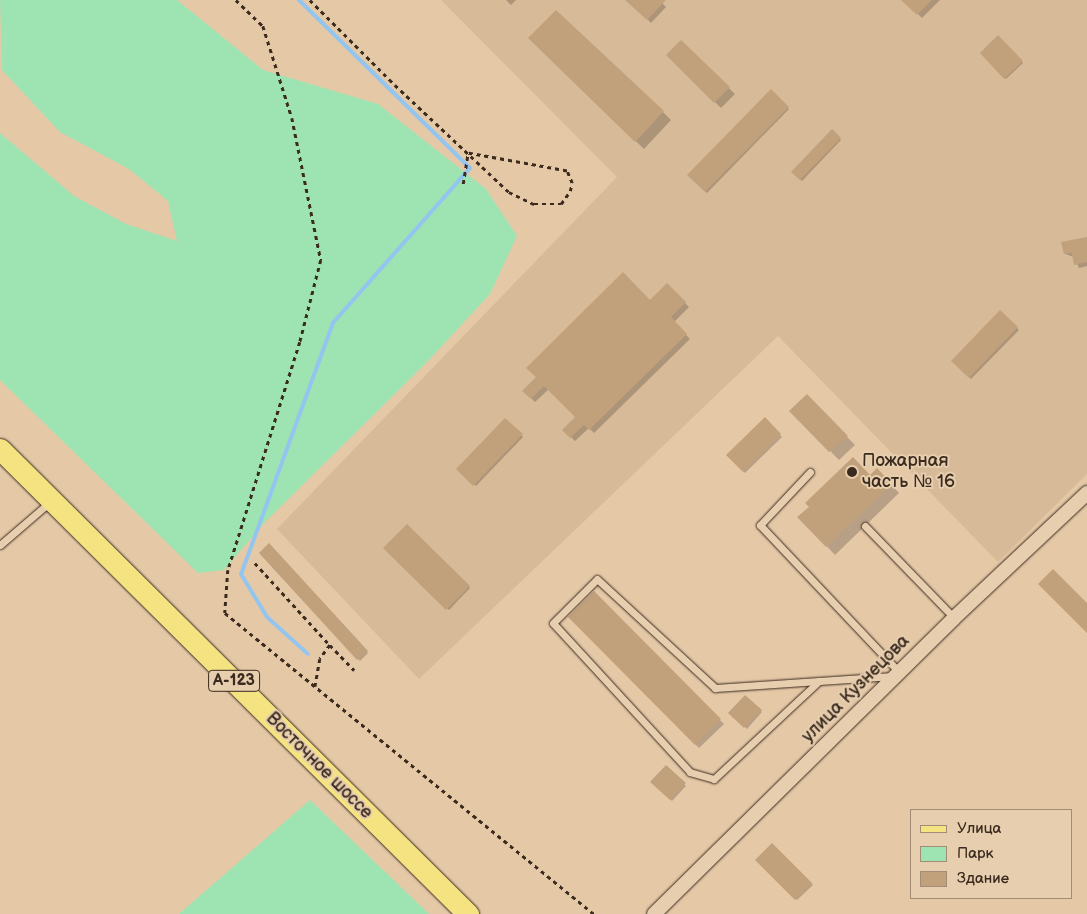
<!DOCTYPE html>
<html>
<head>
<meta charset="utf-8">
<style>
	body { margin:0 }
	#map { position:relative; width:1087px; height:914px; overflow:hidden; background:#e5c9a7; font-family:"Balsamiq Sans",sans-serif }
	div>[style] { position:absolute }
	.built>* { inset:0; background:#d7ba98 }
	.green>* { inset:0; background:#9de4b2 }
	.shadow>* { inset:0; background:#0003 }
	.stream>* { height:4px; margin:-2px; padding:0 2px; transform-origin:2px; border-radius:2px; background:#93c5ef }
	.building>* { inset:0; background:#c1a07c }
	.path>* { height:2.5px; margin-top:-1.25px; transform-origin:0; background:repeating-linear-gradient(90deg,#3b2a1e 0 4px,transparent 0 8px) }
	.roads { filter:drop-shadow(0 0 1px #3b2a1e) drop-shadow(0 0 1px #3b2a1e) }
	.service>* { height:7px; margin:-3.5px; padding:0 3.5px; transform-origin:3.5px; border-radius:3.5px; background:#e6ceaf }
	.minor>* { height:14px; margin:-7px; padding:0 7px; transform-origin:7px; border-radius:7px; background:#e6ceaf }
	.primary>* { height:21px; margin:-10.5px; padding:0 10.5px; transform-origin:10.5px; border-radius:10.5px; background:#f5e382 }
	.dots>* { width:14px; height:14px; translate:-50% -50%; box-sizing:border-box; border:2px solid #e6ceaf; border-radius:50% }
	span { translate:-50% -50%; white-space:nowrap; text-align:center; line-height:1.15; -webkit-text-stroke:4px #e6ceaf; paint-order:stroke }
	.shield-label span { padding:1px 4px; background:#e6ceaf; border:1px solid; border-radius:4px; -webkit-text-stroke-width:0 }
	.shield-label { font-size:16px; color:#3b2a1e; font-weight:700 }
	.poi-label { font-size:18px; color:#3b2a1e }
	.left { translate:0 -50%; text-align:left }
	.street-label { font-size:18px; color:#3b2a1e }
	.legend { position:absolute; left:910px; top:809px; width:162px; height:90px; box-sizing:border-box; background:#e6ceaf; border:1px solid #a28c75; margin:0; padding:6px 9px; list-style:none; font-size:15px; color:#3b2a1e }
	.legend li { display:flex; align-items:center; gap:10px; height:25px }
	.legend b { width:25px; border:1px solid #a28c75 }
</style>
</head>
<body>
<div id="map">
	<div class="built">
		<i style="clip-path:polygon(441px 0,1087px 0,1087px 474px,998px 562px,778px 336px,419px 679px,277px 529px,617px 177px)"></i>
	</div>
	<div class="green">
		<i style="clip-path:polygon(0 0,177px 0,263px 70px,378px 104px,486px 189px,517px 236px,490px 294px,428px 361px,264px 523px,224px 570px,198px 573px,0 380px,0 133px,74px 196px,126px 224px,177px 241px,168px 201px,129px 169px,60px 132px,2px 70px)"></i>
		<i style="clip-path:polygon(310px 800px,429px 914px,179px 914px)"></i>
	</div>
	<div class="shadow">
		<i style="clip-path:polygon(506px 0,516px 0,511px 5px)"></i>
		<i style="clip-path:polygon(630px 0,659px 0,666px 7px,651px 23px)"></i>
		<i style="clip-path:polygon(903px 0,940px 0,922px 18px)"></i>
		<i style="clip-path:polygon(998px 37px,1023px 63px,1006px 79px,981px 53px)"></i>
		<i style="clip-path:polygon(530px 38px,663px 112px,671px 120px,644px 149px)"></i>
		<i style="clip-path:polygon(681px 42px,735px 94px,721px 108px,668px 55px)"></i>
		<i style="clip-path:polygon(771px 91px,789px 109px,707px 193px,689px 175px)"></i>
		<i style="clip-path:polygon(832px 131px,841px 140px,802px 181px,792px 172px)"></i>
		<i style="clip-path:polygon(1087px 238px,1087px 266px,1079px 268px,1074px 257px,1065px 254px)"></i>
		<i style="clip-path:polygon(667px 285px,689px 307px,674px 322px,690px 339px,594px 433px,589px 428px,575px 441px,564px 430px,577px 417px,549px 389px,535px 402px,524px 391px,650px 302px)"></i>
		<i style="clip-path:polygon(1000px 312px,1019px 330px,971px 379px,953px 361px)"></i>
		<i style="clip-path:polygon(807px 396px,855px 445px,839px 460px,791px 411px)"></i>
		<i style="clip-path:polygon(765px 419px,782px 437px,745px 473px,728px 455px)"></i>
		<i style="clip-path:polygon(506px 420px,523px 437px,476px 486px,458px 469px)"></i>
		<i style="clip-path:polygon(870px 477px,885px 478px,899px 493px,835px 555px,799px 517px)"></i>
		<i style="clip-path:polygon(407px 526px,470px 588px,449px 610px,385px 548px)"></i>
		<i style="clip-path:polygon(269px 545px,368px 653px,360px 661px,261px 553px)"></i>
		<i style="clip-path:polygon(594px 593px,724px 724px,699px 748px,569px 617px)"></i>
		<i style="clip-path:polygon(745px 696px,762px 712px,747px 729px,730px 713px)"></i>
		<i style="clip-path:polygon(666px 766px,686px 786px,672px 801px,651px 781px)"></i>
		<i style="clip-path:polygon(772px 844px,813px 885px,797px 900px,757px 860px)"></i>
	</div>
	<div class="stream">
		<i style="left:299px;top:0;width:240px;rotate:44.5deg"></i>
		<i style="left:470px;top:168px;width:207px;rotate:131.5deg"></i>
		<i style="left:333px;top:323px;width:267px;rotate:110.1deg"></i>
		<i style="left:241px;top:574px;width:50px;rotate:58.8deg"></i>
		<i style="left:267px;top:617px;width:55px;rotate:42.1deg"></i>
	</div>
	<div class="building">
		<i style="clip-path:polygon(625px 0,666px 0,647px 20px)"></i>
		<i style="clip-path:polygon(901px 0,932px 0,917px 15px)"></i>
		<i style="clip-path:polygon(556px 10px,664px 111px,635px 142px,528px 38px)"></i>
		<i style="clip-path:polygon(998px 35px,1023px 61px,1004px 79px,980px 53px)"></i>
		<i style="clip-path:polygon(681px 40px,730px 87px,714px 103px,666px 55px)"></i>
		<i style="clip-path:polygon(771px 89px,789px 107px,705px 192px,687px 175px)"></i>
		<i style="clip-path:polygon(832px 129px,841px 138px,800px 180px,791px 172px)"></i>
		<i style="clip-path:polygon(1087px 237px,1087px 262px,1074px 265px,1072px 253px,1064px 254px,1061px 242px)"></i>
		<i style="clip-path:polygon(623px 272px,650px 300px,667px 283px,686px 302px,671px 317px,687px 334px,589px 430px,584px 425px,570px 438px,562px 430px,575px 417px,544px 386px,531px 399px,522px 391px,536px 377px,526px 368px)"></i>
		<i style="clip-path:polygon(1000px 310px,1018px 327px,969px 378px,951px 361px)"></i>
		<i style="clip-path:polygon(807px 394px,848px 436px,829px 452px,789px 411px)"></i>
		<i style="clip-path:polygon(765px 417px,781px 434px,743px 472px,726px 455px)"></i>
		<i style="clip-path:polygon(505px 418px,523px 434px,473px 486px,456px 469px)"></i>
		<i style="clip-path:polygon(853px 457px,870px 475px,877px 468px,892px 484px,826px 547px,797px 517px,809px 507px,805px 503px)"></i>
		<i style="clip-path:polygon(407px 524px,470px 586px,446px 610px,383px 548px)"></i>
		<i style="clip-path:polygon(269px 543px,368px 651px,357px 660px,259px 553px)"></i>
		<i style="clip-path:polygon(1053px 569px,1087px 603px,1087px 633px,1038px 584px)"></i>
		<i style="clip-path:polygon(594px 591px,721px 719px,695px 745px,568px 617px)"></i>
		<i style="clip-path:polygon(745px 695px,762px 710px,744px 728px,728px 713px)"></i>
		<i style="clip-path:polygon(666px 765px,686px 783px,670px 800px,650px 782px)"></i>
		<i style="clip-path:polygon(772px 843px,812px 883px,795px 900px,755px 860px)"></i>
	</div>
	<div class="path">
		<i style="left:236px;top:0;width:37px;rotate:44deg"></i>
		<i style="left:263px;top:26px;width:96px;rotate:72.5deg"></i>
		<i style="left:292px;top:118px;width:145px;rotate:78.5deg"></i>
		<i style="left:321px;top:260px;width:85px;rotate:104.4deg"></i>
		<i style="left:300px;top:342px;width:239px;rotate:107.5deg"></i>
		<i style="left:228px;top:570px;width:43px;rotate:94deg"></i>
		<i style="left:225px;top:613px;width:476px;rotate:39.2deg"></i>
		<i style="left:310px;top:0;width:120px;rotate:45deg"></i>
		<i style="left:395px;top:85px;width:156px;rotate:43.2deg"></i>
		<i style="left:509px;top:192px;width:28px;rotate:26deg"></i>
		<i style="left:534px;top:204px;width:27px"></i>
		<i style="left:561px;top:204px;width:16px;rotate:-55deg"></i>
		<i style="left:570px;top:191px;width:8px;rotate:-76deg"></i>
		<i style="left:572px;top:183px;width:13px;rotate:-113deg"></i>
		<i style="left:567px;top:171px;width:101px;rotate:-169.7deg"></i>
		<i style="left:463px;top:184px;width:31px;rotate:-81deg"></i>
		<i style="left:255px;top:563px;width:111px;rotate:47.6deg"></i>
		<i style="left:330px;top:645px;width:17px;rotate:126deg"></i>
		<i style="left:320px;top:659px;width:28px;rotate:100deg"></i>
		<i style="left:330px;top:645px;width:35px;rotate:46deg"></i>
	</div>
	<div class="roads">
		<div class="service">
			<i style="left:810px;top:472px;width:73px;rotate:133.3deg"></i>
			<i style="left:760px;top:525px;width:202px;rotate:46.6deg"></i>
			<i style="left:865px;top:526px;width:128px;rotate:45.9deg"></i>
			<i style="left:0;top:545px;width:66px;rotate:-40.7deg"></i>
			<i style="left:819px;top:681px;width:144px;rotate:137deg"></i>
			<i style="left:714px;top:779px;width:25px;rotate:-164deg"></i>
			<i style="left:690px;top:772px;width:202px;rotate:-132.6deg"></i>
			<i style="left:553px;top:623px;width:62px;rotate:-45deg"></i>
			<i style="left:597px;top:579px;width:161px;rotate:42.7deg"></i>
			<i style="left:715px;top:688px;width:104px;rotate:-3.9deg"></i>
			<i style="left:819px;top:681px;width:74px;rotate:-3.9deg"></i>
		</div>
		<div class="minor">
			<i style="left:654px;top:914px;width:421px;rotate:-44.6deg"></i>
			<i style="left:954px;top:618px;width:183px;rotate:-43.2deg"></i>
		</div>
		<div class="primary">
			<i style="left:0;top:449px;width:660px;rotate:44.82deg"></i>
		</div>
	</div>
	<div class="dots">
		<i style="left:852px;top:472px;background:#3b2a1e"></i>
	</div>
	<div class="shield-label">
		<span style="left:234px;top:681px">А-123</span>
	</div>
	<div class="poi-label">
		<span class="left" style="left:862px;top:472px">Пожарная<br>часть № 16</span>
	</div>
	<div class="street-label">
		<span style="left:856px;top:689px;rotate:-45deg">улица Кузнецова</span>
		<span style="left:319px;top:766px;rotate:45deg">Восточное шоссе</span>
	</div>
	<ul class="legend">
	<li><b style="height:6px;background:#f5e382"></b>Улица</li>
	<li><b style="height:14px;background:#9de4b2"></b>Парк</li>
	<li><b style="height:14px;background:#c1a07c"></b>Здание</li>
	</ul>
</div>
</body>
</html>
